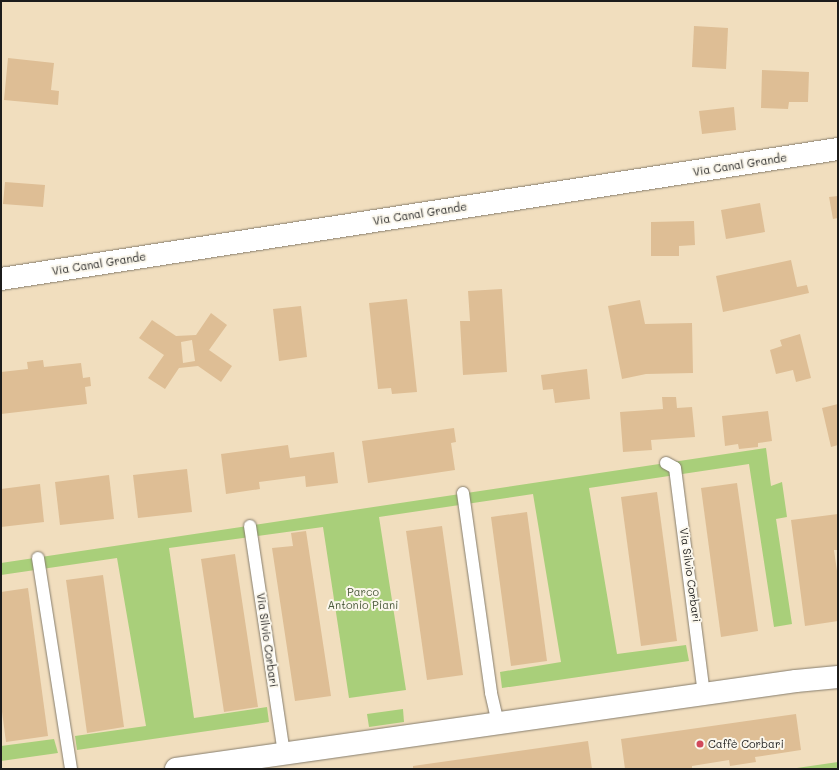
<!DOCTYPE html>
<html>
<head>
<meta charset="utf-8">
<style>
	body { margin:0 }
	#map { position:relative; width:839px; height:770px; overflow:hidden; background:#f1debe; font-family:Mali,sans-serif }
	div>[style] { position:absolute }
	.green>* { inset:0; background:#a9cf7a }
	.building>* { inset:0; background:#debe95 }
	.roads { filter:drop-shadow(0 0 1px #867d6d) drop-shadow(0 0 1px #867d6d) }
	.service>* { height:12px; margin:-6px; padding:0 6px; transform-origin:6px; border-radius:6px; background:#fff }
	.minor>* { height:22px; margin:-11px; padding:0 11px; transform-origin:11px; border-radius:11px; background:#fff }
	.primary>* { height:22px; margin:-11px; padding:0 11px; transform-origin:11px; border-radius:11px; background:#fff }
	.dots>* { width:11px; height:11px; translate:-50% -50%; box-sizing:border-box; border:2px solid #fbf7ec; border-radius:50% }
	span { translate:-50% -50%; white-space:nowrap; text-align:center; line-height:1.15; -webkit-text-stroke:4px #fbf7ec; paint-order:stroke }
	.street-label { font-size:11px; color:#1c1c1c }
	.park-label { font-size:11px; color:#4d5b3d }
	.poi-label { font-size:11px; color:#1c1c1c }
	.left { translate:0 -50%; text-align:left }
	.frame { position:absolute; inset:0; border:2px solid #1c1c1c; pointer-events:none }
</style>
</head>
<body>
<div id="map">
	<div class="green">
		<i style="clip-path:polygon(766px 448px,771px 486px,782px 482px,787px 517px,776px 519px,792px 624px,774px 627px,749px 464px,589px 488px,617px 654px,686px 645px,689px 661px,502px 688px,500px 672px,561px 662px,533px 494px,379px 517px,406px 690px,349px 698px,323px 527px,169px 548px,194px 718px,267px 707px,269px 722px,77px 750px,75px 736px,146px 726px,117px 558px,1px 575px,1px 563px)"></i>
		<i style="clip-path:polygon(403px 709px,404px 722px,369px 727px,367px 714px)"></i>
		<i style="clip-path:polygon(54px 739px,58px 753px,1px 761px,1px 746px)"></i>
		<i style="clip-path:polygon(838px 762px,838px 769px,790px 769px)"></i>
	</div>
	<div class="building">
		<i style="clip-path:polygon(694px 26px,728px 28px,726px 69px,692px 67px)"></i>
		<i style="clip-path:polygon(8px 58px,54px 63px,51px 90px,59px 91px,58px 105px,4px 100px)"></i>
		<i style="clip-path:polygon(762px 70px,809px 72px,808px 102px,789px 102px,788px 109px,761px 108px)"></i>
		<i style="clip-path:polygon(734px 107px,736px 130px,702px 134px,699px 111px)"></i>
		<i style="clip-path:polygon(5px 182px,45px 185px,43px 207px,3px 204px)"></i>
		<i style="clip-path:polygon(838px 196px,838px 218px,833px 219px,829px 197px)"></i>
		<i style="clip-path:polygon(760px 203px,765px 232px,726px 239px,721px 210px)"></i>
		<i style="clip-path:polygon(694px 221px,695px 245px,679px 246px,679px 256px,651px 256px,651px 222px)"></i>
		<i style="clip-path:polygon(791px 260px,797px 287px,807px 285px,809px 293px,723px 312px,716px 276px)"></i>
		<i style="clip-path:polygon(502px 289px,507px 372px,463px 375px,460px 321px,470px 321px,468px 291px)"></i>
		<i style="clip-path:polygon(407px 299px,417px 392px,392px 394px,391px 388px,378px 389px,369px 303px)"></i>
		<i style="clip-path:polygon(640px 300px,645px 324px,692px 323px,693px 373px,646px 374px,622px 379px,608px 306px)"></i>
		<i style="clip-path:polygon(301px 306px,307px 357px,279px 361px,273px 309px)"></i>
		<i style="clip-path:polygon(evenodd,211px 313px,227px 325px,209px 350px,232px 366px,221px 382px,198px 366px,179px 368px,165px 389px,148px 378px,164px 355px,139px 338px,152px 320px,176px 336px,196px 335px,211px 313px,192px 340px,195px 361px,183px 363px,181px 342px,192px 340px)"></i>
		<i style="clip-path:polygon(800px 334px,811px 378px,796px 382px,793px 370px,776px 374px,770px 350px,782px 346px,780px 340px)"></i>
		<i style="clip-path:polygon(43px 360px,44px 367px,81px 363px,83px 378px,90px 377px,91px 386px,85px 387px,87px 404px,1px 414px,1px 372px,28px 369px,27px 362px)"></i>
		<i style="clip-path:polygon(587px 369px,590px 399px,555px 403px,553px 389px,543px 390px,541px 375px)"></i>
		<i style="clip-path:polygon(662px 397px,676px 397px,677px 408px,692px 407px,695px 437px,651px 440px,652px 450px,623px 452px,620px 412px,663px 409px)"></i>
		<i style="clip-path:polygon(838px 404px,838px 445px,831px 447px,822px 408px)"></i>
		<i style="clip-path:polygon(768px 411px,772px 441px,758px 443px,758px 447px,739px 449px,738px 444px,725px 446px,722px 416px)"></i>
		<i style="clip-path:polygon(454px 428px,456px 442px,451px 443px,455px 470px,368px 483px,362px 441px)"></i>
		<i style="clip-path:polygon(288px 445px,290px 458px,334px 452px,338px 483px,306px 487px,305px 476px,259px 482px,260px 489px,226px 494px,221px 454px)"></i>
		<i style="clip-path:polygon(187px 469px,192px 512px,138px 518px,133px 475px)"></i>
		<i style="clip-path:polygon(109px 475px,114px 519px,60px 525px,55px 482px)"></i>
		<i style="clip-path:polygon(737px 483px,758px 631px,721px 637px,701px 488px)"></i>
		<i style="clip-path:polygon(40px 484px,44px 522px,1px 527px,1px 489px)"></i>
		<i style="clip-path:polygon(657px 492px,677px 641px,641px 646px,621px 497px)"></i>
		<i style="clip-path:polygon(527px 512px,547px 661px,511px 666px,491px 517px)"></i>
		<i style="clip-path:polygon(838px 514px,838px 550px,834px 550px,838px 578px,838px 621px,805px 626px,791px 520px)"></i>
		<i style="clip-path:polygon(442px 526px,463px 675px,427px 680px,406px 531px)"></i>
		<i style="clip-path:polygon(306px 531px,331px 696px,295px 701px,272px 548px,293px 546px,291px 533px)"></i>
		<i style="clip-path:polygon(235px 554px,258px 707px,224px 712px,201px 559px)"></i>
		<i style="clip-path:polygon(103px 575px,124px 727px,87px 733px,66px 580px)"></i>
		<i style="clip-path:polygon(28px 588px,48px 736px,6px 742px,1px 704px,1px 592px)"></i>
		<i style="clip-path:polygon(796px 714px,801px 750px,755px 757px,756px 762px,730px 766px,729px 760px,692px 766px,692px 769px,625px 769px,621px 739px)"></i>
		<i style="clip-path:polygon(588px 741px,592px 769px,413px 769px,413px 766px)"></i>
	</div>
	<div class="roads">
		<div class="service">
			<i style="left:666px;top:463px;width:10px;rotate:29deg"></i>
			<i style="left:675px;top:468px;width:228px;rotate:82.7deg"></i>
			<i style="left:463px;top:493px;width:202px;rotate:82deg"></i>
			<i style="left:491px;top:693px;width:31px;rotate:77deg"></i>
			<i style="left:250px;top:526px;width:231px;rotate:81.5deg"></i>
			<i style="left:38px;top:558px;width:214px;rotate:81.1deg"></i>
		</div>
		<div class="minor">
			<i style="left:176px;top:769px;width:626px;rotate:-8.08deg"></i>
			<i style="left:796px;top:681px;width:42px;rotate:-5.4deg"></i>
		</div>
		<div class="primary">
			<i style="left:1px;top:279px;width:847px;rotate:-8.83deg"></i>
		</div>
	</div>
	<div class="dots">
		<i style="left:700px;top:744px;background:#d1495b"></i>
	</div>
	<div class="street-label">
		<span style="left:740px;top:165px;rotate:-9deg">Via Canal Grande</span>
		<span style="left:420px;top:214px;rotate:-9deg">Via Canal Grande</span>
		<span style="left:99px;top:264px;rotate:-9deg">Via Canal Grande</span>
		<span style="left:690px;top:575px;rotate:82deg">Via Silvio Corbari</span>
		<span style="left:267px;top:640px;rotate:82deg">Via Silvio Corbari</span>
	</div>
	<div class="park-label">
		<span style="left:363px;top:599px">Parco<br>Antonio Piani</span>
	</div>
	<div class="poi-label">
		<span class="left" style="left:708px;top:744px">Caffè Corbari</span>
	</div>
	<div class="frame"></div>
</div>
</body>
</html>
